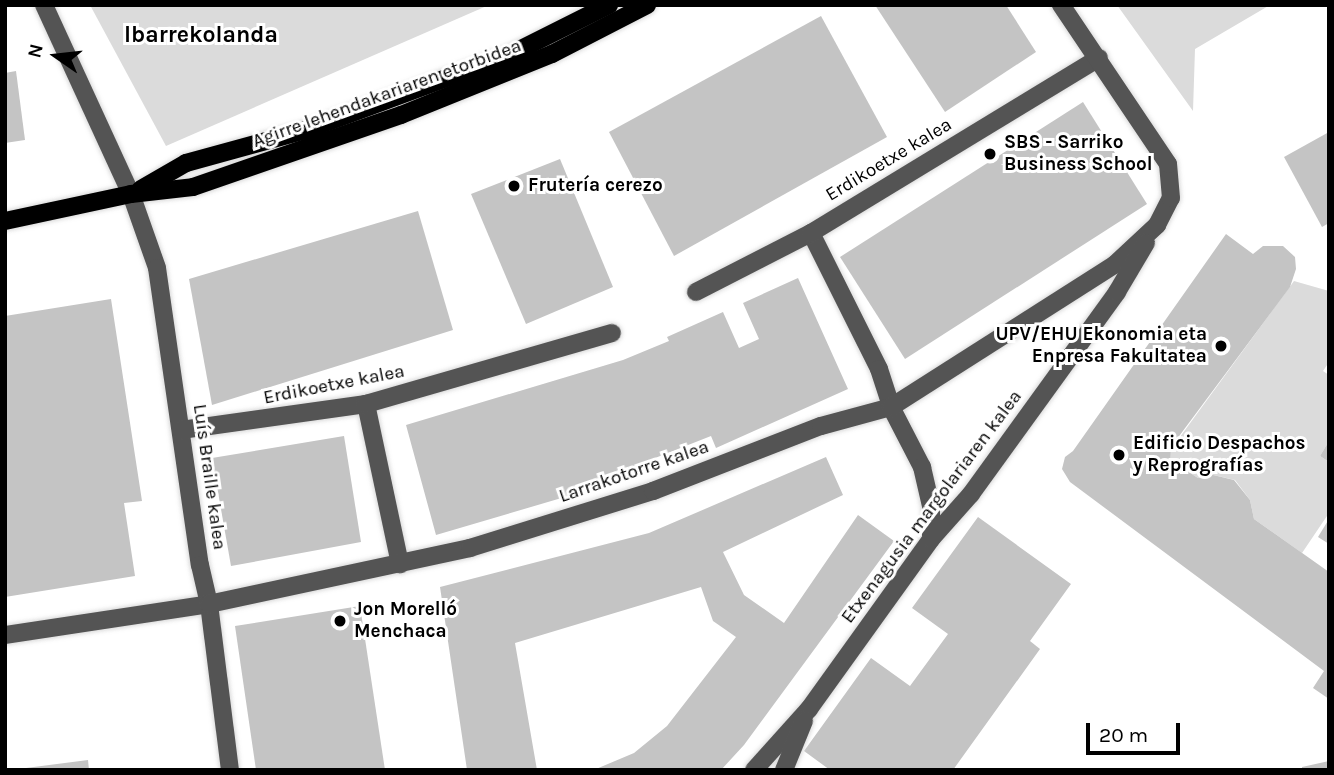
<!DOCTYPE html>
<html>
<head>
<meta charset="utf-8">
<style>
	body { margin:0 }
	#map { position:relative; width:1334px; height:775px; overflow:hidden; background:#fff; font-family:Karla,sans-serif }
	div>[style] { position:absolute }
	.green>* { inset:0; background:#dbdbdb }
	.building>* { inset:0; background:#c4c4c4 }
	.roads { filter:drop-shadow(0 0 2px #dbdbdb) drop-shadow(0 0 2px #dbdbdb) }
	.minor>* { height:18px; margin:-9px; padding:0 9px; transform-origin:9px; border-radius:9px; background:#545454 }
	.major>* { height:18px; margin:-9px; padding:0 9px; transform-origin:9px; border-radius:9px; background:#000 }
	.dots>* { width:19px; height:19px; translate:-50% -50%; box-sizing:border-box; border:4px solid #fff; border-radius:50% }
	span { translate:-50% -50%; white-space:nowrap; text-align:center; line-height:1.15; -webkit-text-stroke:6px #fff; paint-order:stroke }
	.street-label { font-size:19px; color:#000 }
	.poi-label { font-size:19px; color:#000; font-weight:700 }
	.left { translate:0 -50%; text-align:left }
	.right { translate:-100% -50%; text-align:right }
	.quarter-label { font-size:23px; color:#000; font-weight:700 }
	.frame { position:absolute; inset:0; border:7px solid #000; pointer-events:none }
	.north { position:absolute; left:21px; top:21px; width:70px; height:70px; -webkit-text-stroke:5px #fff; paint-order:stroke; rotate:284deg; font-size:19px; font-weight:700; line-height:28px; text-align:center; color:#000 }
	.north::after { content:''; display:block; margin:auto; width:24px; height:32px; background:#000; clip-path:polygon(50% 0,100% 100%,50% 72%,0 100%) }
	.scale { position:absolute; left:1086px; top:723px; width:94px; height:32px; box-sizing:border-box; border:4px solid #000; border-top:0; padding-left:9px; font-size:21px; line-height:24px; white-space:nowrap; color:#000; -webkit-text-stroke:5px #fff; paint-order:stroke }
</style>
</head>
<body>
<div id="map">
	<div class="green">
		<i style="clip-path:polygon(90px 5px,489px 5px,166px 146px)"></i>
		<i style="clip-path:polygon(1117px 5px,1270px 5px,1195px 49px,1193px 111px)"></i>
		<i style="clip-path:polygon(1294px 281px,1329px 291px,1329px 362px,1323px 371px,1329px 375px,1329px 441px,1320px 456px,1329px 462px,1329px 513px,1302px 553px,1254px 519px,1250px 500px,1235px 480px,1209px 474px,1198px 478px,1170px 460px,1169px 452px)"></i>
	</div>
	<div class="building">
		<i style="clip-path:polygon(875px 5px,1006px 5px,1036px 52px,945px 112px)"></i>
		<i style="clip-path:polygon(821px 16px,887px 137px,674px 256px,609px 132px)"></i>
		<i style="clip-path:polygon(16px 71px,25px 140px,5px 143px,5px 73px)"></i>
		<i style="clip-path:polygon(1083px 102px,1147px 204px,905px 359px,840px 257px)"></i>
		<i style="clip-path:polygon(1329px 132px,1329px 223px,1322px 227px,1284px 157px)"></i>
		<i style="clip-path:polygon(560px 159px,613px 287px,526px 324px,471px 194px)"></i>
		<i style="clip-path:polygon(418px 211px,453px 330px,212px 405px,189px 279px)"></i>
		<i style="clip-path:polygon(1226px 234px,1253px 254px,1263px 246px,1283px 246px,1295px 257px,1296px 269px,1290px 287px,1171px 447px,1170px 460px,1198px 478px,1209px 474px,1234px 480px,1250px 500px,1254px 519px,1329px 572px,1329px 699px,1313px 688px,1324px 671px,1070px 482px,1062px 469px,1065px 457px,1073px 451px)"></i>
		<i style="clip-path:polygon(798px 278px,848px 389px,716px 448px,711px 436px,650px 460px,653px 471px,436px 535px,406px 425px,623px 360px,669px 341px,667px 337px,723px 312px,739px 348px,759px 339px,743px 303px)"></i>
		<i style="clip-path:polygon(111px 299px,142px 501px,124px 503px,135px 576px,5px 597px,5px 316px)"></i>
		<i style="clip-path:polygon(344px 436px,361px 542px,231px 566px,212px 458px)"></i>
		<i style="clip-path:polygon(1329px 441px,1329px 462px,1320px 456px)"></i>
		<i style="clip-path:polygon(826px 457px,843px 495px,723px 552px,744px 595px,784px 623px,858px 515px,894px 541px,744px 745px,721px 770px,596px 769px,634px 753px,667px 726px,736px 637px,713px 621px,701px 587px,515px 643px,537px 770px,467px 770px,440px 587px,649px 533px)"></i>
		<i style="clip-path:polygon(978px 517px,1071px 584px,1030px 641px,1040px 649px,953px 770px,830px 770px,804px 751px,871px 658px,910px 686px,948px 634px,912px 608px)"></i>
		<i style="clip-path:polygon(1329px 519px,1329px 544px,1318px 537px)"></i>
		<i style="clip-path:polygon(360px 606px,385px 770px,256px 770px,235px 626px)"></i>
		<i style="clip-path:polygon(88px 760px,89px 770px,26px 770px,26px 768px)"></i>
		<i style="clip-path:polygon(1329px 761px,1329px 770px,1302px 770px,1302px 767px)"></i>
	</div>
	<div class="roads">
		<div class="minor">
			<i style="left:44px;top:5px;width:208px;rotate:65.3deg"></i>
			<i style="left:131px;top:194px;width:78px;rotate:70.6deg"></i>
			<i style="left:157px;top:268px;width:300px;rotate:81.8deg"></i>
			<i style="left:200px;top:565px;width:40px;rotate:77deg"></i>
			<i style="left:209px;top:604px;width:167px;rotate:82.8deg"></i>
			<i style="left:811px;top:233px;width:152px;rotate:63.4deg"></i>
			<i style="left:879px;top:369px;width:40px;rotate:72deg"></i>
			<i style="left:891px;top:407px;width:68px;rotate:62.7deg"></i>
			<i style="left:922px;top:467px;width:40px;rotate:77deg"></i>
			<i style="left:931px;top:506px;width:33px;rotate:90deg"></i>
			<i style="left:696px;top:292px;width:129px;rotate:-27.2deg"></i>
			<i style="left:811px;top:233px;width:337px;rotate:-31.3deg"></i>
			<i style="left:366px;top:404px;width:164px;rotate:78deg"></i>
			<i style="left:181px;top:430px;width:187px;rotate:-8deg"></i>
			<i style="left:366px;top:404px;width:256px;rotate:-16.1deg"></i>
			<i style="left:5px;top:635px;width:206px;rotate:-8.6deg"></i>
			<i style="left:209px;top:604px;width:267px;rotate:-12.1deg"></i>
			<i style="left:470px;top:548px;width:192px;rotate:-17.3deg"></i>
			<i style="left:653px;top:491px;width:180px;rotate:-21.2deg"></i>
			<i style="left:821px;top:426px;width:73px;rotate:-15.2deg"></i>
			<i style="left:891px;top:407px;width:264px;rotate:-32.5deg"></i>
			<i style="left:1114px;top:265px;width:59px;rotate:-42.9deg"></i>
			<i style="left:1157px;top:225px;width:30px;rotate:-63deg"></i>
			<i style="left:1171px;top:198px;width:34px;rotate:-95deg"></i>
			<i style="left:1168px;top:164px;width:192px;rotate:-123.9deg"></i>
			<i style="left:754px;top:770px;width:82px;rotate:-48deg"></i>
			<i style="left:809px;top:709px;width:209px;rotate:-54.3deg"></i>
			<i style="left:931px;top:539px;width:60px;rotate:-48.4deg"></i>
			<i style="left:971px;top:494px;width:249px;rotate:-54.1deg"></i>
			<i style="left:1117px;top:292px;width:57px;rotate:-59.4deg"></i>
			<i style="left:784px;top:770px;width:53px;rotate:-67.8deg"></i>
		</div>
		<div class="major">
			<i style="left:141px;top:189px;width:52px;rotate:-30deg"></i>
			<i style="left:186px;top:163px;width:124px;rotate:-15.4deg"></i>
			<i style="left:306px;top:130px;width:216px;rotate:-20.3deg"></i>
			<i style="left:509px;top:55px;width:112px;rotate:-26.6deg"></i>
			<i style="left:5px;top:221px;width:129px;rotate:-12.1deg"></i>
			<i style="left:131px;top:194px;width:62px;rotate:-6.4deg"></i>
			<i style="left:193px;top:187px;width:220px;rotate:-19.1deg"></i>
			<i style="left:401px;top:115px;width:163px;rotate:-22deg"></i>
			<i style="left:552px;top:54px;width:107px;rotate:-27.3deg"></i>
		</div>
	</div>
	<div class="dots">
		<i style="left:990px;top:154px;background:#000"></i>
		<i style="left:514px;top:186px;background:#000"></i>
		<i style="left:1221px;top:346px;background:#000"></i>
		<i style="left:1119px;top:455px;background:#000"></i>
		<i style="left:340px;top:621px;background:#000"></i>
	</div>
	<div class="street-label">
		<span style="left:387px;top:94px;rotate:-20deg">Agirre lehendakariaren etorbidea</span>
		<span style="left:889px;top:160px;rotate:-31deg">Erdikoetxe kalea</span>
		<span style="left:334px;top:385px;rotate:-11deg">Erdikoetxe kalea</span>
		<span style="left:634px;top:472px;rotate:-19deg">Larrakotorre kalea</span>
		<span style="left:209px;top:477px;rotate:82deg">Luís Braille kalea</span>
		<span style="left:932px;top:507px;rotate:-53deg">Etxenagusia margolariaren kalea</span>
	</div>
	<div class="poi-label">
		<span class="left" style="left:1004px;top:154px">SBS - Sarriko<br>Business School</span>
		<span class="left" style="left:528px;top:186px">Frutería cerezo</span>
		<span class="right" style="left:1207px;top:346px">UPV/EHU Ekonomia eta<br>Enpresa Fakultatea</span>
		<span class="left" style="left:1133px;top:455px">Edificio Despachos<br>y Reprografías</span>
		<span class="left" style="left:354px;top:621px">Jon Morelló<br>Menchaca</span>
	</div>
	<div class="quarter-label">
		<span style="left:201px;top:35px">Ibarrekolanda</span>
	</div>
	<div class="frame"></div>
	<div class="north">N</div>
	<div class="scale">20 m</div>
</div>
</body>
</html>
